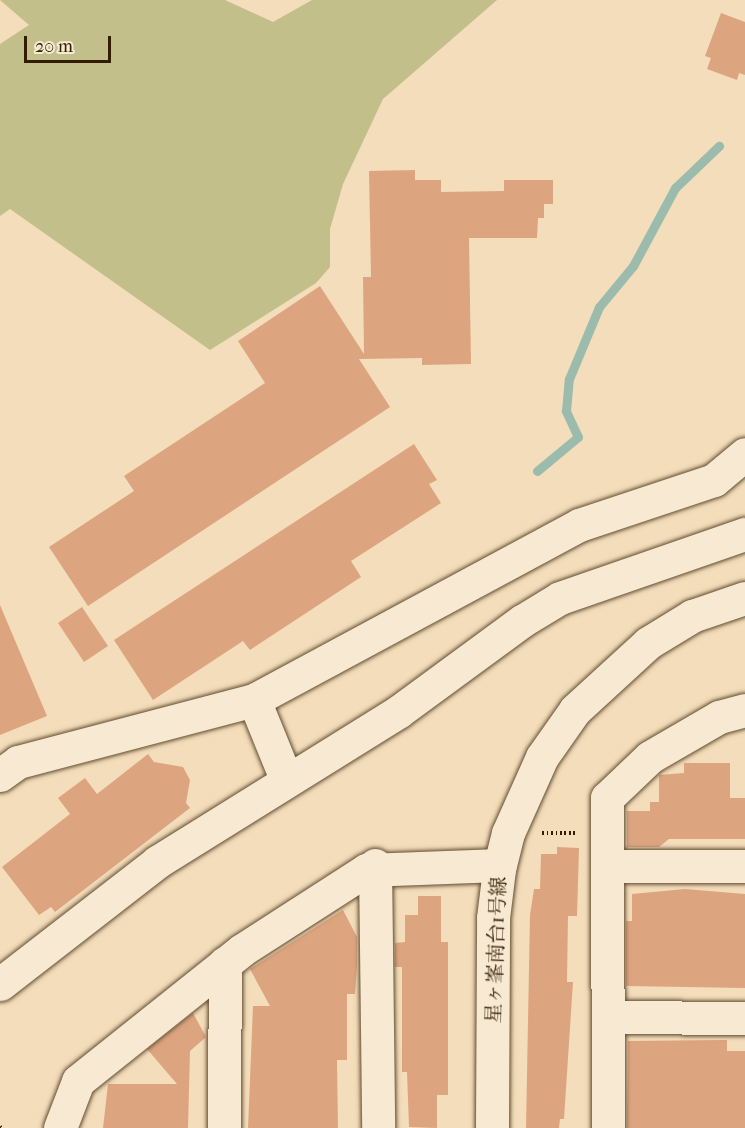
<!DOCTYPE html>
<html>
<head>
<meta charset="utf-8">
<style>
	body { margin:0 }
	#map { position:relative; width:745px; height:1128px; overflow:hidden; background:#f3ddba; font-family:"IM FELL French Canon","Noto Serif JP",serif }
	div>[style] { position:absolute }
	.green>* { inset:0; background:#c2bf8b }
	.stream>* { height:9px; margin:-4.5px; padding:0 4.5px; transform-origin:4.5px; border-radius:4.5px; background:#9bbcad }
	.building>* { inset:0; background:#dda57f }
	.path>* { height:4px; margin-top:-2px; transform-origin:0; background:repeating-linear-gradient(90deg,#321c02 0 1.5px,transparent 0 4.5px) }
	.roads { filter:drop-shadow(0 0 2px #624c30) drop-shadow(0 0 2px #624c30) }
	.minor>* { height:33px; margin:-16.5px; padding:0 16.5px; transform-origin:16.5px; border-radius:16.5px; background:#f7e9d2 }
	.tertiary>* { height:33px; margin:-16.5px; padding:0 16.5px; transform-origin:16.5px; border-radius:16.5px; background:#f7e9d2 }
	span { translate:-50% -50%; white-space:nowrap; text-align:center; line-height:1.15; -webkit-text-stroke:4.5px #f7e9d2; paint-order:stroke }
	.street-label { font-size:20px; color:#321c02 }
	.scale { position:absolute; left:24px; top:36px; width:87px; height:27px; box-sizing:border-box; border:3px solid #321c02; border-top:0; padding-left:8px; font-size:18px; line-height:21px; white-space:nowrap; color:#321c02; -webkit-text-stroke:4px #f7e9d2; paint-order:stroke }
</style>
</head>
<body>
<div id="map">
	<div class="green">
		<i style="clip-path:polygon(0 0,225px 0,273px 22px,312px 0,497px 0,383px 99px,343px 184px,330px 229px,330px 267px,316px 283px,210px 350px,10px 209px,0 216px,0 44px,29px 25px)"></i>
	</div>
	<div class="stream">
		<i style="left:537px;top:471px;width:53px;rotate:-39.7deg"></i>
		<i style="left:578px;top:437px;width:29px;rotate:-115deg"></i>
		<i style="left:566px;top:411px;width:32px;rotate:-85deg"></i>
		<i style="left:569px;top:379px;width:78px;rotate:-67.4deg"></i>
		<i style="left:599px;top:307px;width:53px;rotate:-50.3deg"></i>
		<i style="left:633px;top:266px;width:89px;rotate:-61.7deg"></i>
		<i style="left:675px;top:188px;width:61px;rotate:-43.7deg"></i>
	</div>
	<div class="building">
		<i style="clip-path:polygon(721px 13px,745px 22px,745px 75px,739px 73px,737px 80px,707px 69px,711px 58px,705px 56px)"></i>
		<i style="clip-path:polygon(415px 170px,415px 180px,441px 180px,441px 192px,504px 191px,504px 180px,553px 180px,553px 204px,544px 204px,544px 218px,538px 218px,537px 238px,469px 238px,471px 364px,422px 365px,422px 358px,359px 359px,390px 407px,88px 606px,49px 547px,134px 491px,124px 476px,265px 383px,238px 341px,320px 286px,364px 354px,363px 277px,371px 277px,369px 171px)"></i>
		<i style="clip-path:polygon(414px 444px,437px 480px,429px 484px,441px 503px,351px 561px,361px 577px,250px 650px,243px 641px,153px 700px,114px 640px)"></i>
		<i style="clip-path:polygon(0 605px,47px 716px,0 735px)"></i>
		<i style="clip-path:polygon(82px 607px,108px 646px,84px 662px,58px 623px)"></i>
		<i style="clip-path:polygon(148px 754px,154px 762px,183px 767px,190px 780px,186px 803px,190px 808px,55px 912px,51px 907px,39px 915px,2px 867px,70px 814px,58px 798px,85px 778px,97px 794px)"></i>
		<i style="clip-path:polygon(684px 763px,730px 763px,730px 798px,745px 798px,745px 839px,669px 839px,659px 847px,627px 847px,627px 811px,650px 811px,650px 802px,659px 802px,659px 775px,684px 773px)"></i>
		<i style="clip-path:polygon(557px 847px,579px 848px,577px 916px,568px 916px,567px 982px,573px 982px,564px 1119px,560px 1119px,559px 1128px,526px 1128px,530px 915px,534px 889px,540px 889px,541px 854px,557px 854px)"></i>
		<i style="clip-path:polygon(685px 889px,745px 894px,745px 988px,626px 986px,626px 921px,632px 921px,632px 894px)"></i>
		<i style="clip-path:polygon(418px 896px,441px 896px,441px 942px,448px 942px,448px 1095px,437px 1095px,437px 1128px,409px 1127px,407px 1072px,402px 1072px,402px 967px,395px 967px,395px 943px,405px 942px,405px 915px,418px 915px)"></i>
		<i style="clip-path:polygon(343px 910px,357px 937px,357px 967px,355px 994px,347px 994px,347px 1060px,337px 1060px,338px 1128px,248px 1128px,253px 1006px,270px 1006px,250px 969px)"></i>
		<i style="clip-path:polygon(193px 1013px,206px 1037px,190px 1051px,188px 1128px,103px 1128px,108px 1084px,177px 1084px,147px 1049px)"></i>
		<i style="clip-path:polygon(727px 1040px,727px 1051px,745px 1051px,745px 1128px,627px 1128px,628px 1041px)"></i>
	</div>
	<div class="path">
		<i style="left:542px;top:833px;width:34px"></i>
		<i style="left:0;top:1127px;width:2px;rotate:27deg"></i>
	</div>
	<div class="roads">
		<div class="minor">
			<i style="left:254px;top:700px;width:85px;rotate:67.9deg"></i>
			<i style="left:0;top:775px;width:22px;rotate:-36deg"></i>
			<i style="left:18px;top:762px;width:244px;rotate:-14.7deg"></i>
			<i style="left:254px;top:700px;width:369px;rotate:-28.3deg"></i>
			<i style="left:579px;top:525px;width:142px;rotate:-18.4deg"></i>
			<i style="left:714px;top:480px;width:40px;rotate:-40deg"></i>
			<i style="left:375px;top:865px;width:263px;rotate:89.3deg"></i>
			<i style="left:607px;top:866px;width:138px"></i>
			<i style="left:0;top:984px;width:199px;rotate:-37.8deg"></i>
			<i style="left:157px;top:862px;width:284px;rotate:-31.9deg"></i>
			<i style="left:398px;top:712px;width:154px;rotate:-36.3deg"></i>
			<i style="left:522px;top:621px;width:44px;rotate:-31.2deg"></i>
			<i style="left:560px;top:598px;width:196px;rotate:-19.1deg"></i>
			<i style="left:608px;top:1017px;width:137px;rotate:0.4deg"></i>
			<i style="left:60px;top:1128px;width:50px;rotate:-69deg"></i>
			<i style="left:78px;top:1081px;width:210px;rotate:-38.6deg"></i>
			<i style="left:242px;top:950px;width:148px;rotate:-32.8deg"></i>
			<i style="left:366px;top:870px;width:134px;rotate:-2.1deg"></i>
			<i style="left:224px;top:1128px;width:165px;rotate:-89.7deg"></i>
			<i style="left:608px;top:1128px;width:330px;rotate:-90.2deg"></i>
			<i style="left:607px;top:798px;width:59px;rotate:-43.6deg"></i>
			<i style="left:650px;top:757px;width:80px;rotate:-30.1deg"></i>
			<i style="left:719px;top:717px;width:27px;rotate:-15deg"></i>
		</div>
		<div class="tertiary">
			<i style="left:492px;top:1128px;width:210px;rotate:-89.7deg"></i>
			<i style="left:493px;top:918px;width:49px;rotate:-83deg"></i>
			<i style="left:499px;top:869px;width:37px;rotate:-76deg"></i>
			<i style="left:508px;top:833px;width:83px;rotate:-65.9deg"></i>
			<i style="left:542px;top:757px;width:57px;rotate:-54.9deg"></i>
			<i style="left:575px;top:710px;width:99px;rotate:-42.5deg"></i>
			<i style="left:648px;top:643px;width:52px;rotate:-31.5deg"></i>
			<i style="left:692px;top:616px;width:56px;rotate:-18.8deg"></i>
		</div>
	</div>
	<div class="street-label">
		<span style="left:496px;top:950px;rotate:-88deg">星ヶ峯南台1号線</span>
	</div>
	<div class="scale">20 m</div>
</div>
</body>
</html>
